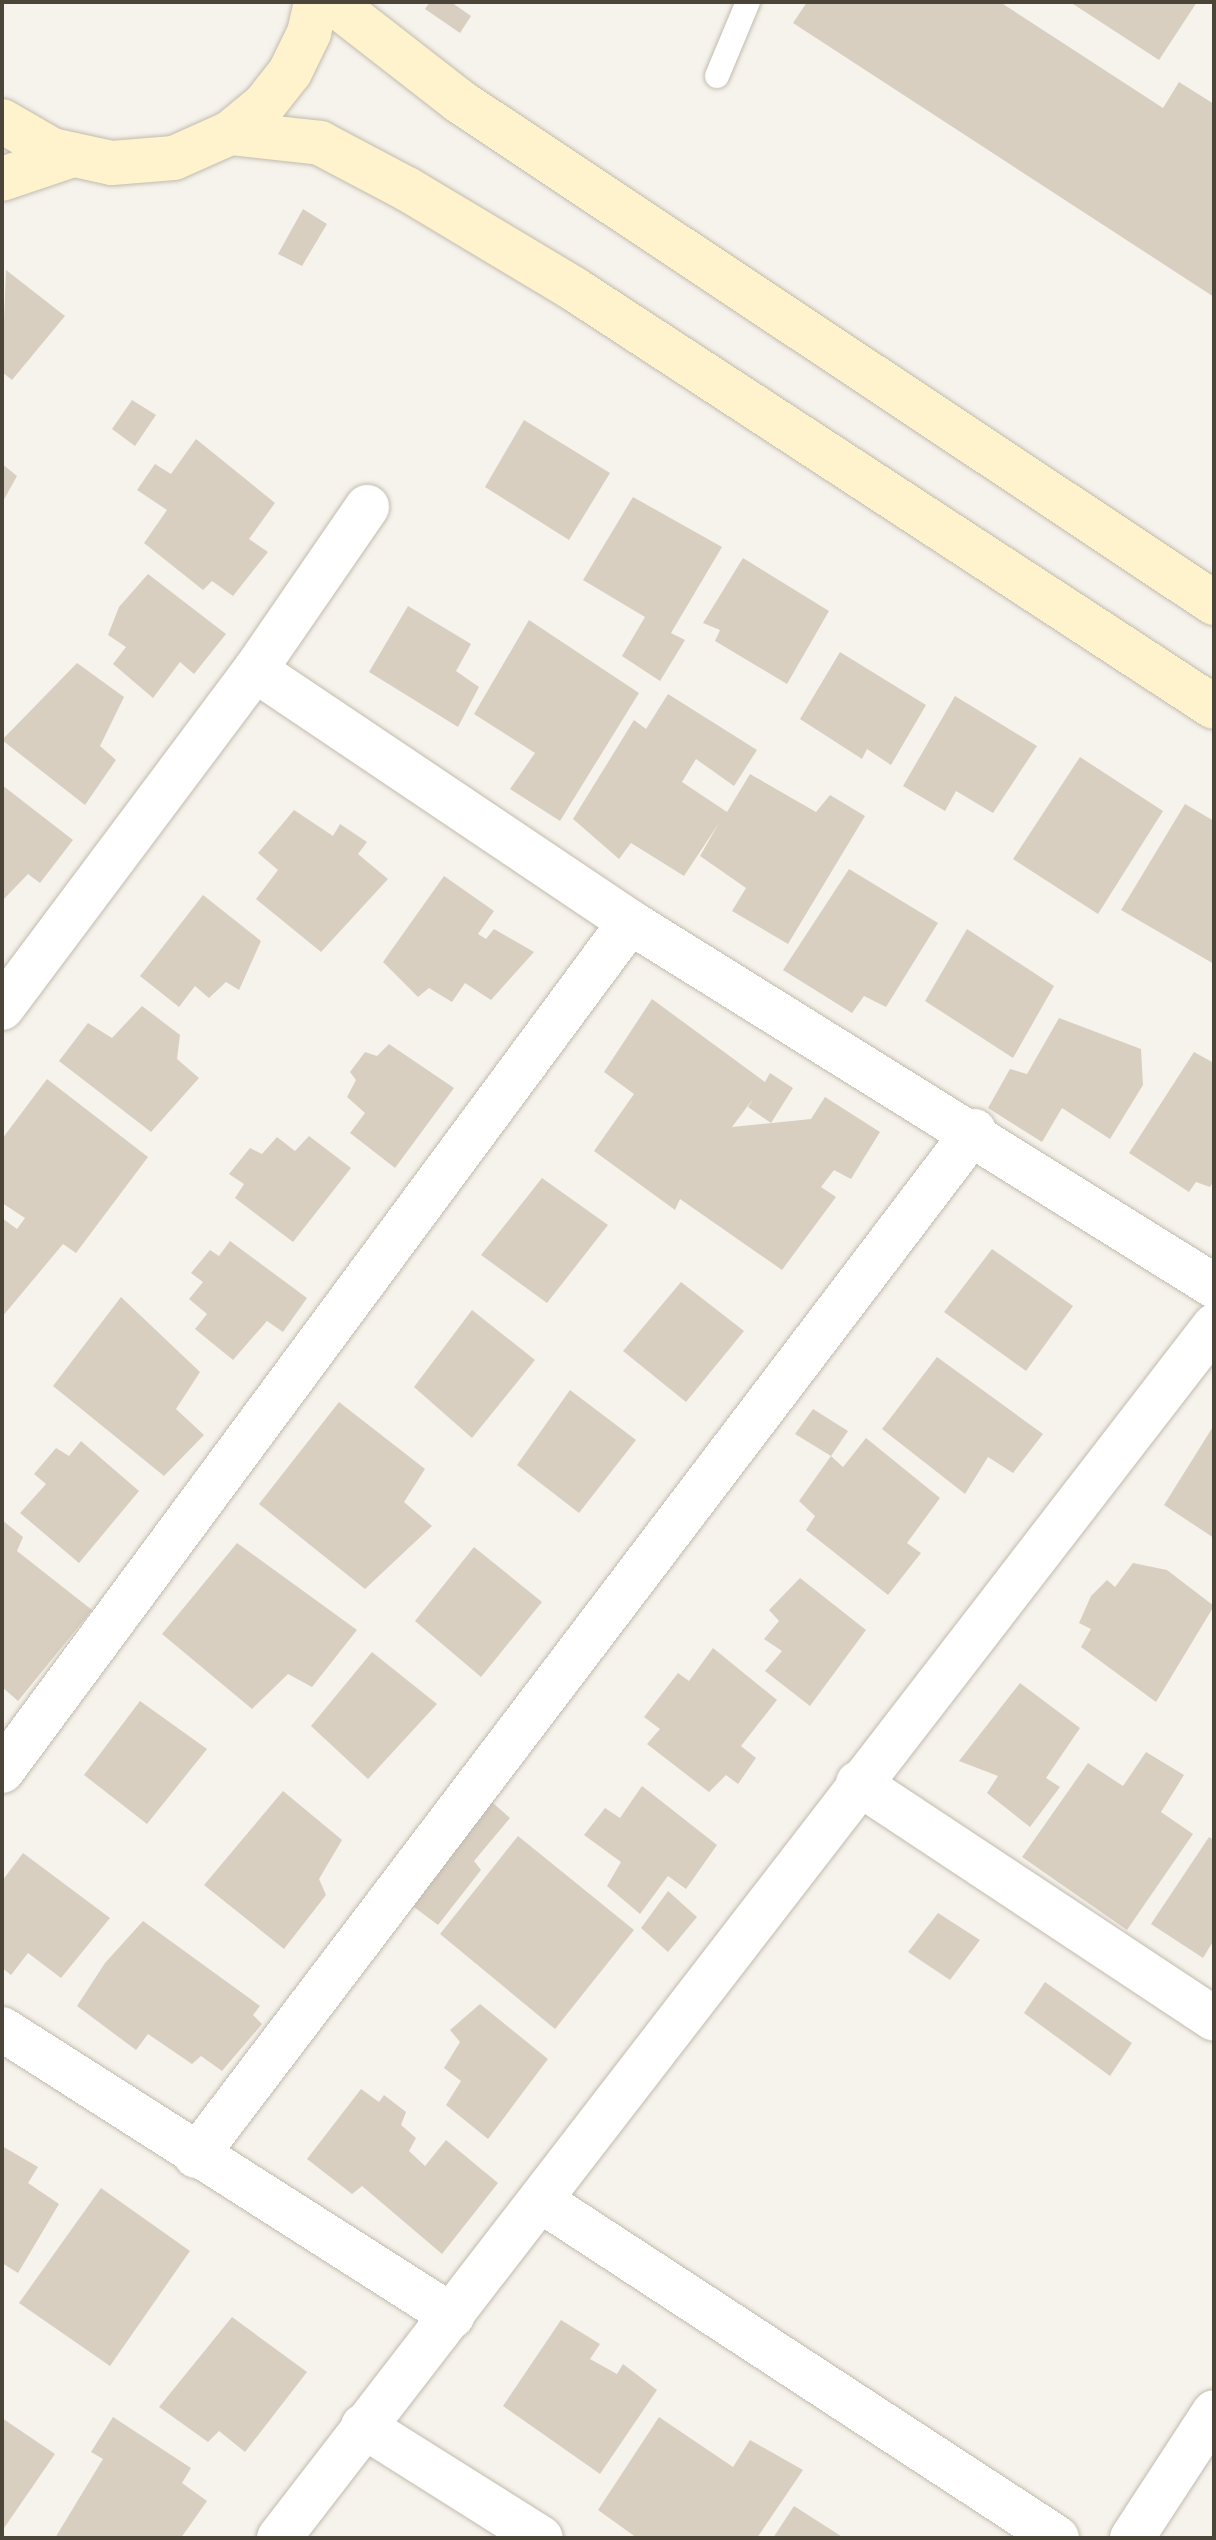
<!DOCTYPE html>
<html>
<head>
<meta charset="utf-8">
<style>
	body { margin:0 }
	#map { position:relative; width:1216px; height:2540px; overflow:hidden; background:#f6f3ec; font-family:Quicksand,sans-serif }
	div>[style] { position:absolute }
	.building>* { inset:0; background:#d8cfc1 }
	.roads { filter:drop-shadow(0 0 2px #c2bbae) drop-shadow(0 0 2px #c2bbae) }
	.lane>* { height:24px; margin:-12px; padding:0 12px; transform-origin:12px; border-radius:12px; background:#fff }
	.street>* { height:44px; margin:-22px; padding:0 22px; transform-origin:22px; border-radius:22px; background:#fff }
	.secondary>* { height:44px; margin:-22px; padding:0 22px; transform-origin:22px; border-radius:22px; background:#fff3cd }
	span { translate:-50% -50%; white-space:nowrap; text-align:center; line-height:1.15; -webkit-text-stroke:7px #fff; paint-order:stroke }
	.frame { position:absolute; inset:0; border:4px solid #4b4439; pointer-events:none }
</style>
</head>
<body>
<div id="map">
	<div class="building">
		<i style="clip-path:polygon(430px 2px,451px 2px,471px 16px,460px 33px,425px 9px)"></i>
		<i style="clip-path:polygon(807px 2px,1000px 2px,1163px 108px,1179px 82px,1214px 104px,1214px 297px,793px 23px)"></i>
		<i style="clip-path:polygon(1070px 2px,1197px 2px,1159px 60px)"></i>
		<i style="clip-path:polygon(303px 209px,327px 224px,302px 266px,278px 254px)"></i>
		<i style="clip-path:polygon(6px 270px,65px 316px,12px 380px,2px 372px)"></i>
		<i style="clip-path:polygon(132px 400px,156px 415px,135px 446px,112px 429px)"></i>
		<i style="clip-path:polygon(524px 420px,610px 473px,569px 540px,485px 487px)"></i>
		<i style="clip-path:polygon(196px 439px,275px 503px,249px 539px,268px 552px,233px 596px,212px 581px,203px 590px,144px 543px,167px 510px,137px 490px,155px 464px,171px 474px)"></i>
		<i style="clip-path:polygon(2px 464px,17px 476px,2px 503px)"></i>
		<i style="clip-path:polygon(633px 497px,722px 547px,671px 633px,685px 640px,660px 681px,622px 656px,645px 617px,583px 580px)"></i>
		<i style="clip-path:polygon(743px 558px,829px 611px,787px 684px,715px 641px,720px 630px,703px 623px)"></i>
		<i style="clip-path:polygon(148px 574px,226px 634px,194px 674px,180px 662px,153px 698px,113px 664px,126px 647px,108px 635px,119px 607px)"></i>
		<i style="clip-path:polygon(408px 606px,471px 644px,456px 671px,479px 687px,458px 727px,369px 672px)"></i>
		<i style="clip-path:polygon(529px 620px,639px 693px,560px 821px,510px 789px,535px 753px,474px 714px)"></i>
		<i style="clip-path:polygon(840px 652px,926px 705px,891px 765px,867px 749px,862px 759px,800px 719px)"></i>
		<i style="clip-path:polygon(77px 663px,124px 697px,100px 746px,116px 760px,85px 805px,2px 740px)"></i>
		<i style="clip-path:polygon(668px 694px,757px 750px,734px 786px,696px 759px,682px 782px,727px 812px,750px 774px,816px 812px,830px 795px,865px 816px,788px 944px,732px 911px,746px 888px,700px 856px,719px 823px,684px 876px,631px 843px,619px 859px,573px 819px,634px 720px,646px 729px)"></i>
		<i style="clip-path:polygon(955px 696px,1037px 746px,993px 813px,956px 791px,945px 811px,903px 786px)"></i>
		<i style="clip-path:polygon(1080px 757px,1163px 811px,1098px 914px,1013px 859px)"></i>
		<i style="clip-path:polygon(2px 785px,73px 840px,40px 883px,28px 874px,2px 901px)"></i>
		<i style="clip-path:polygon(1185px 804px,1214px 821px,1214px 964px,1121px 910px)"></i>
		<i style="clip-path:polygon(294px 810px,333px 836px,340px 824px,367px 842px,358px 854px,388px 879px,321px 952px,256px 899px,278px 870px,258px 853px)"></i>
		<i style="clip-path:polygon(849px 869px,938px 923px,886px 1007px,864px 996px,852px 1013px,783px 970px)"></i>
		<i style="clip-path:polygon(444px 876px,494px 911px,478px 934px,486px 939px,494px 929px,534px 952px,491px 1000px,465px 983px,452px 1002px,429px 988px,418px 997px,383px 962px)"></i>
		<i style="clip-path:polygon(203px 895px,261px 941px,239px 990px,226px 982px,209px 998px,195px 986px,179px 1007px,140px 976px)"></i>
		<i style="clip-path:polygon(967px 929px,1054px 986px,1013px 1058px,925px 1001px)"></i>
		<i style="clip-path:polygon(652px 999px,765px 1082px,770px 1073px,793px 1088px,771px 1123px,748px 1107px,753px 1099px,732px 1127px,811px 1119px,825px 1097px,880px 1132px,851px 1179px,834px 1170px,821px 1187px,836px 1197px,782px 1270px,680px 1199px,675px 1210px,594px 1151px,634px 1094px,604px 1072px)"></i>
		<i style="clip-path:polygon(142px 1006px,180px 1035px,177px 1059px,199px 1078px,151px 1132px,59px 1061px,88px 1023px,112px 1038px)"></i>
		<i style="clip-path:polygon(1059px 1018px,1141px 1049px,1143px 1085px,1110px 1139px,1062px 1108px,1042px 1142px,988px 1108px,1010px 1069px,1027px 1074px)"></i>
		<i style="clip-path:polygon(389px 1044px,454px 1088px,395px 1168px,350px 1133px,365px 1113px,347px 1097px,356px 1080px,350px 1072px,365px 1052px,377px 1056px)"></i>
		<i style="clip-path:polygon(1194px 1052px,1214px 1063px,1214px 1181px,1210px 1187px,1196px 1182px,1189px 1192px,1129px 1153px)"></i>
		<i style="clip-path:polygon(47px 1079px,148px 1157px,76px 1253px,63px 1244px,2px 1317px,2px 1218px,17px 1229px,25px 1218px,2px 1203px,2px 1139px)"></i>
		<i style="clip-path:polygon(309px 1136px,351px 1168px,293px 1242px,235px 1198px,244px 1184px,229px 1174px,250px 1148px,262px 1154px,277px 1137px,295px 1151px)"></i>
		<i style="clip-path:polygon(542px 1178px,608px 1225px,547px 1303px,481px 1255px)"></i>
		<i style="clip-path:polygon(230px 1241px,307px 1298px,283px 1332px,267px 1321px,233px 1360px,195px 1329px,207px 1314px,189px 1299px,203px 1282px,191px 1273px,210px 1250px,219px 1256px)"></i>
		<i style="clip-path:polygon(992px 1249px,1073px 1306px,1026px 1371px,944px 1312px)"></i>
		<i style="clip-path:polygon(681px 1282px,744px 1331px,686px 1402px,623px 1351px)"></i>
		<i style="clip-path:polygon(121px 1297px,200px 1372px,176px 1409px,204px 1435px,164px 1476px,53px 1386px)"></i>
		<i style="clip-path:polygon(472px 1310px,535px 1360px,472px 1438px,414px 1387px)"></i>
		<i style="clip-path:polygon(937px 1357px,1043px 1434px,1013px 1473px,988px 1457px,965px 1494px,882px 1429px)"></i>
		<i style="clip-path:polygon(570px 1390px,636px 1440px,579px 1513px,517px 1465px)"></i>
		<i style="clip-path:polygon(339px 1402px,425px 1469px,404px 1502px,432px 1526px,365px 1589px,259px 1504px)"></i>
		<i style="clip-path:polygon(813px 1409px,848px 1431px,831px 1456px,795px 1434px)"></i>
		<i style="clip-path:polygon(1214px 1425px,1214px 1538px,1164px 1505px)"></i>
		<i style="clip-path:polygon(866px 1438px,940px 1498px,907px 1543px,921px 1553px,888px 1595px,806px 1530px,815px 1516px,799px 1501px,831px 1456px,843px 1467px)"></i>
		<i style="clip-path:polygon(81px 1441px,139px 1491px,79px 1563px,20px 1513px,46px 1484px,34px 1474px,56px 1448px,69px 1456px)"></i>
		<i style="clip-path:polygon(2px 1520px,23px 1537px,17px 1551px,92px 1610px,18px 1701px,2px 1687px)"></i>
		<i style="clip-path:polygon(237px 1543px,357px 1630px,312px 1687px,288px 1674px,252px 1709px,162px 1634px)"></i>
		<i style="clip-path:polygon(474px 1547px,542px 1602px,481px 1677px,415px 1621px)"></i>
		<i style="clip-path:polygon(1133px 1563px,1167px 1570px,1214px 1606px,1156px 1702px,1081px 1647px,1091px 1629px,1079px 1623px,1091px 1596px,1107px 1580px,1115px 1587px)"></i>
		<i style="clip-path:polygon(800px 1578px,866px 1630px,810px 1706px,765px 1671px,782px 1651px,764px 1639px,779px 1621px,769px 1610px)"></i>
		<i style="clip-path:polygon(713px 1648px,777px 1700px,741px 1746px,756px 1758px,738px 1784px,726px 1775px,709px 1792px,647px 1744px,660px 1729px,644px 1717px,678px 1673px,689px 1681px)"></i>
		<i style="clip-path:polygon(372px 1652px,437px 1704px,368px 1779px,311px 1726px)"></i>
		<i style="clip-path:polygon(1020px 1683px,1080px 1728px,1046px 1778px,1060px 1787px,1030px 1827px,987px 1793px,998px 1776px,959px 1761px)"></i>
		<i style="clip-path:polygon(140px 1701px,207px 1749px,147px 1824px,84px 1775px)"></i>
		<i style="clip-path:polygon(1146px 1752px,1184px 1775px,1161px 1812px,1193px 1834px,1127px 1930px,1022px 1857px,1088px 1763px,1123px 1786px)"></i>
		<i style="clip-path:polygon(642px 1786px,717px 1845px,686px 1889px,668px 1876px,640px 1914px,607px 1886px,621px 1862px,584px 1835px,605px 1808px,620px 1818px)"></i>
		<i style="clip-path:polygon(283px 1791px,342px 1840px,319px 1879px,326px 1895px,284px 1949px,204px 1885px)"></i>
		<i style="clip-path:polygon(485px 1796px,510px 1818px,474px 1861px,481px 1870px,438px 1925px,406px 1901px)"></i>
		<i style="clip-path:polygon(518px 1836px,634px 1930px,555px 2029px,440px 1934px)"></i>
		<i style="clip-path:polygon(1209px 1837px,1214px 1840px,1214px 1940px,1203px 1958px,1151px 1924px)"></i>
		<i style="clip-path:polygon(23px 1853px,110px 1918px,61px 1978px,28px 1953px,11px 1975px,2px 1968px,2px 1881px)"></i>
		<i style="clip-path:polygon(668px 1891px,697px 1917px,668px 1952px,641px 1928px)"></i>
		<i style="clip-path:polygon(938px 1913px,980px 1940px,950px 1980px,908px 1952px)"></i>
		<i style="clip-path:polygon(143px 1921px,260px 2006px,253px 2015px,262px 2024px,222px 2071px,201px 2056px,192px 2064px,148px 2034px,136px 2050px,77px 2006px,105px 1963px)"></i>
		<i style="clip-path:polygon(1045px 1982px,1132px 2043px,1110px 2076px,1024px 2013px)"></i>
		<i style="clip-path:polygon(480px 2004px,548px 2059px,488px 2139px,446px 2105px,461px 2081px,444px 2068px,460px 2042px,450px 2030px)"></i>
		<i style="clip-path:polygon(361px 2089px,379px 2102px,384px 2095px,406px 2112px,401px 2125px,416px 2138px,409px 2151px,425px 2166px,446px 2140px,498px 2183px,442px 2254px,362px 2186px,352px 2194px,307px 2159px)"></i>
		<i style="clip-path:polygon(2px 2146px,38px 2167px,28px 2183px,59px 2204px,18px 2273px,2px 2263px)"></i>
		<i style="clip-path:polygon(101px 2188px,190px 2251px,110px 2366px,19px 2303px)"></i>
		<i style="clip-path:polygon(232px 2317px,307px 2372px,245px 2452px,219px 2431px,208px 2442px,159px 2407px)"></i>
		<i style="clip-path:polygon(561px 2320px,600px 2344px,590px 2359px,617px 2374px,623px 2364px,657px 2390px,600px 2474px,503px 2406px)"></i>
		<i style="clip-path:polygon(113px 2417px,191px 2468px,182px 2483px,207px 2501px,181px 2538px,55px 2538px,103px 2459px,91px 2452px)"></i>
		<i style="clip-path:polygon(659px 2417px,733px 2467px,750px 2440px,803px 2470px,757px 2538px,637px 2538px,598px 2510px)"></i>
		<i style="clip-path:polygon(2px 2418px,55px 2454px,2px 2531px)"></i>
		<i style="clip-path:polygon(794px 2506px,844px 2538px,773px 2538px)"></i>
	</div>
	<div class="roads">
		<div class="lane">
			<i style="left:717px;top:76px;width:80px;rotate:-67.3deg"></i>
		</div>
		<div class="street">
			<i style="left:255px;top:670px;width:452px;rotate:33.9deg"></i>
			<i style="left:630px;top:922px;width:688px;rotate:31.93deg"></i>
			<i style="left:2px;top:1008px;width:422px;rotate:-53.2deg"></i>
			<i style="left:255px;top:670px;width:198px;rotate:-55.5deg"></i>
			<i style="left:2px;top:1771px;width:1056px;rotate:-53.51deg"></i>
			<i style="left:858px;top:1783px;width:427px;rotate:33.5deg"></i>
			<i style="left:2px;top:2029px;width:534px;rotate:32.53deg"></i>
			<i style="left:196px;top:2156px;width:1287px;rotate:-52.8deg"></i>
			<i style="left:543px;top:2202px;width:614px;rotate:33.17deg"></i>
			<i style="left:363px;top:2426px;width:210px;rotate:32.2deg"></i>
			<i style="left:279px;top:2538px;width:1531px;rotate:-52.35deg"></i>
			<i style="left:1132px;top:2538px;width:150px;rotate:-56.9deg"></i>
		</div>
		<div class="secondary">
			<i style="left:332px;top:2px;width:161px;rotate:37.9deg"></i>
			<i style="left:459px;top:101px;width:907px;rotate:33.62deg"></i>
			<i style="left:2px;top:121px;width:58px;rotate:30.1deg"></i>
			<i style="left:52px;top:150px;width:61px;rotate:12.2deg"></i>
			<i style="left:112px;top:163px;width:62px;rotate:-4.6deg"></i>
			<i style="left:174px;top:158px;width:61px;rotate:-24.1deg"></i>
			<i style="left:230px;top:133px;width:44px;rotate:-39.5deg"></i>
			<i style="left:264px;top:105px;width:42px;rotate:-51.8deg"></i>
			<i style="left:290px;top:72px;width:43px;rotate:-64deg"></i>
			<i style="left:309px;top:33px;width:32px;rotate:-77deg"></i>
			<i style="left:230px;top:133px;width:91px;rotate:6.3deg"></i>
			<i style="left:320px;top:143px;width:98px;rotate:27.9deg"></i>
			<i style="left:407px;top:189px;width:195px;rotate:30.9deg"></i>
			<i style="left:574px;top:289px;width:764px;rotate:33.15deg"></i>
			<i style="left:2px;top:179px;width:75px;rotate:-18.7deg"></i>
		</div>
	</div>
	<div class="frame"></div>
</div>
</body>
</html>
